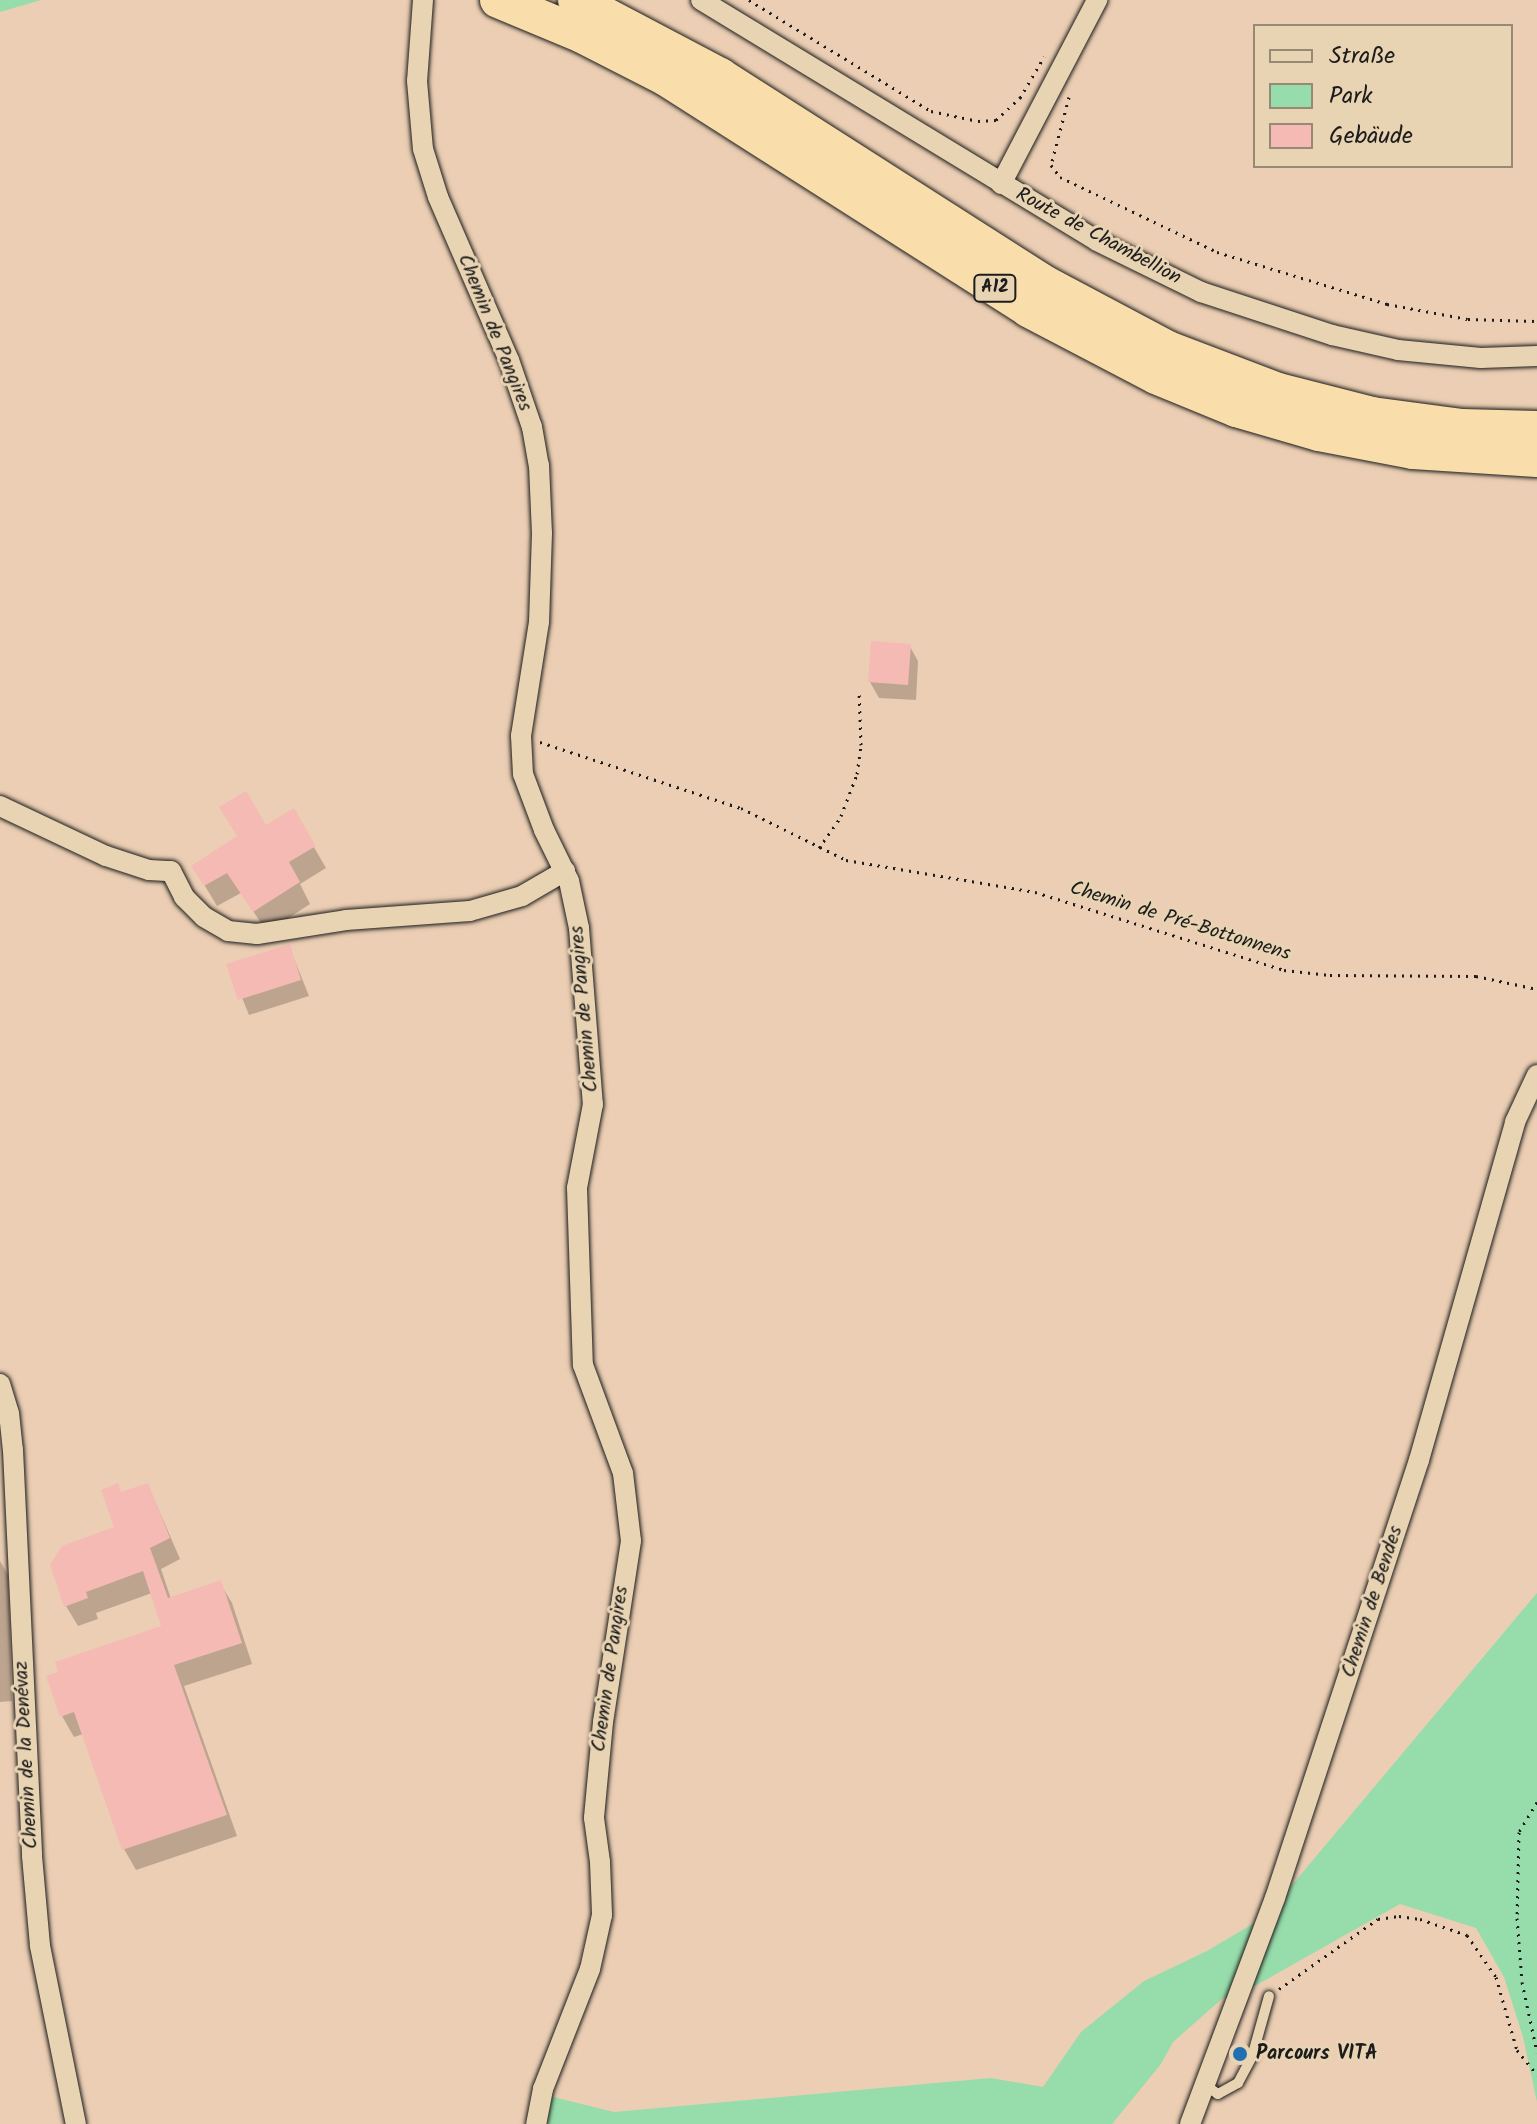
<!DOCTYPE html>
<html>
<head>
<meta charset="utf-8">
<style>
	body { margin:0 }
	#map { position:relative; width:1537px; height:2124px; overflow:hidden; background:#ebceb3; font-family:Kalam,sans-serif }
	div>[style] { position:absolute }
	.green>* { inset:0; background:#97ddab }
	.shadow>* { inset:0; background:#0003 }
	.building>* { inset:0; background:#f6bab5 }
	.path>* { height:3px; margin-top:-1.5px; transform-origin:0; background:repeating-linear-gradient(90deg,#1c1c1c 0 2px,transparent 0 8px) }
	.roads { filter:drop-shadow(0 0 2px #1c1c1c) drop-shadow(0 0 2px #1c1c1c) }
	.lane>* { height:10px; margin:-5px; padding:0 5px; transform-origin:5px; border-radius:5px; background:#e8d3b2 }
	.street>* { height:20px; margin:-10px; padding:0 10px; transform-origin:10px; border-radius:10px; background:#e8d3b2 }
	.highway>* { height:36px; margin:-18px; padding:0 18px; transform-origin:18px; border-radius:18px; background:#f9deab }
	.dots>* { width:22px; height:22px; translate:-50% -50%; box-sizing:border-box; border:4px solid #e8d3b2; border-radius:50% }
	span { translate:-50% -50%; white-space:nowrap; text-align:center; line-height:1.15; -webkit-text-stroke:6px #e8d3b2; paint-order:stroke }
	.shield-label span { padding:2px 6px; background:#e8d3b2; border:2px solid; border-radius:6px; -webkit-text-stroke-width:0 }
	.shield-label { font-size:18px; color:#1c1c1c; font-weight:700 }
	.street-label { font-size:20px; color:#1c1c1c }
	.poi-label { font-size:20px; color:#1c1c1c; font-weight:700 }
	.left { translate:0 -50%; text-align:left }
	.legend { position:absolute; left:1253px; top:24px; width:260px; height:144px; box-sizing:border-box; background:#e8d3b2; border:2px solid #968a76; margin:0; padding:10px 14px; list-style:none; font-size:24px; color:#1c1c1c }
	.legend li { display:flex; align-items:center; gap:16px; height:40px }
	.legend b { width:40px; border:2px solid #968a76 }
</style>
</head>
<body>
<div id="map">
	<div class="green">
		<i style="clip-path:polygon(0 0,41px 0,0 12px)"></i>
		<i style="clip-path:polygon(1537px 1593px,1537px 2102px,1523px 2037px,1504px 1977px,1476px 1928px,1400px 1904px,1239px 1995px,1223px 1998px,1173px 2042px,1161px 2064px,1112px 2124px,548px 2124px,545px 2095px,614px 2112px,991px 2078px,1043px 2087px,1081px 2032px,1144px 1981px,1207px 1951px,1266px 1916px)"></i>
	</div>
	<div class="shadow">
		<i style="clip-path:polygon(909px 645px,918px 661px,916px 700px,879px 698px,870px 682px)"></i>
		<i style="clip-path:polygon(293px 811px,326px 868px,300px 884px,310px 904px,267px 932px,241px 893px,217px 906px,193px 866px)"></i>
		<i style="clip-path:polygon(289px 946px,309px 996px,249px 1015px,229px 965px)"></i>
		<i style="clip-path:polygon(148px 1485px,180px 1559px,161px 1569px,171px 1599px,220px 1583px,232px 1603px,252px 1664px,184px 1686px,237px 1836px,136px 1870px,124px 1849px,83px 1734px,74px 1737px,62px 1716px,48px 1677px,163px 1627px,152px 1593px,96px 1613px,98px 1619px,78px 1626px,66px 1606px,117px 1528px,122px 1494px)"></i>
		<i style="clip-path:polygon(0 1561px,8px 1575px,12px 1701px,0 1702px)"></i>
	</div>
	<div class="building">
		<i style="clip-path:polygon(871px 641px,911px 644px,908px 685px,868px 682px)"></i>
		<i style="clip-path:polygon(246px 791px,266px 825px,294px 808px,316px 846px,289px 862px,300px 882px,253px 912px,227px 873px,204px 886px,191px 866px,237px 836px,219px 807px)"></i>
		<i style="clip-path:polygon(290px 944px,301px 980px,238px 1000px,226px 964px)"></i>
		<i style="clip-path:polygon(118px 1483px,121px 1492px,148px 1483px,170px 1538px,150px 1548px,168px 1598px,221px 1580px,242px 1643px,174px 1665px,227px 1815px,122px 1850px,74px 1712px,60px 1717px,46px 1676px,58px 1672px,55px 1662px,161px 1626px,143px 1571px,86px 1592px,88px 1598px,64px 1607px,50px 1565px,62px 1546px,114px 1527px,101px 1490px)"></i>
	</div>
	<div class="path">
		<i style="left:749px;top:0;width:213px;rotate:31.4deg"></i>
		<i style="left:931px;top:111px;width:48px;rotate:12deg"></i>
		<i style="left:978px;top:121px;width:18px;rotate:-3deg"></i>
		<i style="left:996px;top:120px;width:33px;rotate:-43deg"></i>
		<i style="left:1020px;top:98px;width:48px;rotate:-59.7deg"></i>
		<i style="left:1069px;top:97px;width:70px;rotate:104.8deg"></i>
		<i style="left:1051px;top:165px;width:15px;rotate:53deg"></i>
		<i style="left:1060px;top:177px;width:174px;rotate:25.5deg"></i>
		<i style="left:1217px;top:252px;width:178px;rotate:17deg"></i>
		<i style="left:1387px;top:304px;width:82px;rotate:10.5deg"></i>
		<i style="left:1468px;top:319px;width:69px;rotate:1.7deg"></i>
		<i style="left:540px;top:742px;width:212px;rotate:18.2deg"></i>
		<i style="left:741px;top:808px;width:117px;rotate:26.3deg"></i>
		<i style="left:846px;top:860px;width:192px;rotate:9.6deg"></i>
		<i style="left:1035px;top:892px;width:261px;rotate:17.4deg"></i>
		<i style="left:1284px;top:970px;width:46px;rotate:6.2deg"></i>
		<i style="left:1330px;top:975px;width:146px;rotate:0.4deg"></i>
		<i style="left:1476px;top:976px;width:62px;rotate:12deg"></i>
		<i style="left:819px;top:848px;width:39px;rotate:-55deg"></i>
		<i style="left:841px;top:816px;width:45px;rotate:-69.1deg"></i>
		<i style="left:857px;top:774px;width:29px;rotate:-82deg"></i>
		<i style="left:861px;top:745px;width:54px;rotate:-92.1deg"></i>
		<i style="left:1537px;top:1802px;width:35px;rotate:121deg"></i>
		<i style="left:1519px;top:1832px;width:86px;rotate:91.3deg"></i>
		<i style="left:1517px;top:1918px;width:64px;rotate:85.5deg"></i>
		<i style="left:1522px;top:1982px;width:72px;rotate:77.9deg"></i>
		<i style="left:1279px;top:1989px;width:121px;rotate:-35.3deg"></i>
		<i style="left:1378px;top:1919px;width:21px;rotate:-8deg"></i>
		<i style="left:1399px;top:1916px;width:21px;rotate:8deg"></i>
		<i style="left:1420px;top:1919px;width:50px;rotate:18.8deg"></i>
		<i style="left:1467px;top:1935px;width:51px;rotate:55.4deg"></i>
		<i style="left:1496px;top:1977px;width:76px;rotate:74deg"></i>
		<i style="left:1517px;top:2050px;width:32px;rotate:51deg"></i>
	</div>
	<div class="roads">
		<div class="lane">
			<i style="left:1204px;top:2084px;width:17px;rotate:36deg"></i>
			<i style="left:1218px;top:2094px;width:23px;rotate:-29deg"></i>
			<i style="left:1238px;top:2083px;width:30px;rotate:-62deg"></i>
			<i style="left:1252px;top:2057px;width:63px;rotate:-74.4deg"></i>
		</div>
		<div class="street">
			<i style="left:423px;top:0;width:81px;rotate:94.2deg"></i>
			<i style="left:417px;top:81px;width:68px;rotate:85deg"></i>
			<i style="left:423px;top:149px;width:50px;rotate:72.6deg"></i>
			<i style="left:438px;top:197px;width:178px;rotate:66.5deg"></i>
			<i style="left:509px;top:360px;width:71px;rotate:71.1deg"></i>
			<i style="left:532px;top:427px;width:39px;rotate:80deg"></i>
			<i style="left:539px;top:465px;width:68px;rotate:87.5deg"></i>
			<i style="left:542px;top:533px;width:89px;rotate:91.9deg"></i>
			<i style="left:539px;top:622px;width:115px;rotate:99deg"></i>
			<i style="left:521px;top:736px;width:38px;rotate:87deg"></i>
			<i style="left:523px;top:774px;width:60px;rotate:69.4deg"></i>
			<i style="left:544px;top:830px;width:57px;rotate:63.9deg"></i>
			<i style="left:569px;top:881px;width:48px;rotate:78deg"></i>
			<i style="left:579px;top:928px;width:177px;rotate:85.5deg"></i>
			<i style="left:593px;top:1104px;width:86px;rotate:100.8deg"></i>
			<i style="left:577px;top:1188px;width:177px;rotate:88.1deg"></i>
			<i style="left:583px;top:1365px;width:115px;rotate:69.7deg"></i>
			<i style="left:623px;top:1473px;width:68px;rotate:83.3deg"></i>
			<i style="left:631px;top:1541px;width:183px;rotate:98.8deg"></i>
			<i style="left:603px;top:1722px;width:96px;rotate:95.4deg"></i>
			<i style="left:594px;top:1818px;width:44px;rotate:82.2deg"></i>
			<i style="left:600px;top:1862px;width:53px;rotate:87.8deg"></i>
			<i style="left:602px;top:1915px;width:55px;rotate:102.5deg"></i>
			<i style="left:590px;top:1969px;width:129px;rotate:111.4deg"></i>
			<i style="left:543px;top:2089px;width:36px;rotate:101deg"></i>
			<i style="left:701px;top:0;width:464px;rotate:31.3deg"></i>
			<i style="left:1097px;top:241px;width:116px;rotate:26.1deg"></i>
			<i style="left:1201px;top:292px;width:138px;rotate:18.2deg"></i>
			<i style="left:1332px;top:335px;width:68px;rotate:12.8deg"></i>
			<i style="left:1398px;top:350px;width:83px;rotate:5.5deg"></i>
			<i style="left:1481px;top:358px;width:56px;rotate:-2deg"></i>
			<i style="left:1001px;top:184px;width:208px;rotate:-62.4deg"></i>
			<i style="left:0;top:806px;width:117px;rotate:25.3deg"></i>
			<i style="left:106px;top:856px;width:45px;rotate:18deg"></i>
			<i style="left:149px;top:870px;width:22px;rotate:3deg"></i>
			<i style="left:171px;top:871px;width:29px;rotate:63deg"></i>
			<i style="left:184px;top:897px;width:28px;rotate:45deg"></i>
			<i style="left:204px;top:917px;width:28px;rotate:30deg"></i>
			<i style="left:228px;top:931px;width:29px;rotate:6deg"></i>
			<i style="left:257px;top:934px;width:90px;rotate:-8.9deg"></i>
			<i style="left:346px;top:920px;width:124px;rotate:-4.2deg"></i>
			<i style="left:470px;top:911px;width:54px;rotate:-16.1deg"></i>
			<i style="left:522px;top:896px;width:50px;rotate:-30.2deg"></i>
			<i style="left:0;top:1384px;width:30px;rotate:73deg"></i>
			<i style="left:9px;top:1413px;width:37px;rotate:84deg"></i>
			<i style="left:13px;top:1450px;width:406px;rotate:87.3deg"></i>
			<i style="left:32px;top:1856px;width:90px;rotate:84.9deg"></i>
			<i style="left:40px;top:1946px;width:182px;rotate:78.6deg"></i>
			<i style="left:1190px;top:2124px;width:241px;rotate:-69.4deg"></i>
			<i style="left:1275px;top:1898px;width:461px;rotate:-71.8deg"></i>
			<i style="left:1419px;top:1460px;width:351px;rotate:-74.1deg"></i>
			<i style="left:1515px;top:1122px;width:52px;rotate:-64.9deg"></i>
		</div>
		<div class="highway">
			<i style="left:498px;top:0;width:91px;rotate:22.6deg"></i>
			<i style="left:582px;top:35px;width:94px;rotate:27.1deg"></i>
			<i style="left:666px;top:78px;width:429px;rotate:32.5deg"></i>
			<i style="left:1028px;top:309px;width:144px;rotate:27.6deg"></i>
			<i style="left:1156px;top:376px;width:87px;rotate:22.4deg"></i>
			<i style="left:1236px;top:409px;width:86px;rotate:16.1deg"></i>
			<i style="left:1319px;top:433px;width:96px;rotate:10.8deg"></i>
			<i style="left:1413px;top:451px;width:124px;rotate:3.7deg"></i>
			<i style="left:576px;top:0;width:163px;rotate:27.8deg"></i>
			<i style="left:720px;top:76px;width:382px;rotate:32.6deg"></i>
			<i style="left:1042px;top:282px;width:143px;rotate:28deg"></i>
			<i style="left:1168px;top:349px;width:118px;rotate:20.9deg"></i>
			<i style="left:1278px;top:391px;width:97px;rotate:14.3deg"></i>
			<i style="left:1372px;top:415px;width:91px;rotate:7.6deg"></i>
			<i style="left:1462px;top:427px;width:75px;rotate:1.5deg"></i>
		</div>
	</div>
	<div class="dots">
		<i style="left:1240px;top:2054px;background:#1f6fb2"></i>
	</div>
	<div class="shield-label">
		<span style="left:995px;top:288px">A12</span>
	</div>
	<div class="street-label">
		<span style="left:1098px;top:237px;rotate:28deg">Route de Chambellion</span>
		<span style="left:494px;top:333px;rotate:68deg">Chemin de Pangires</span>
		<span style="left:1180px;top:922px;rotate:17deg">Chemin de Pré-Bottonnens</span>
		<span style="left:585px;top:1009px;rotate:-95deg">Chemin de Pangires</span>
		<span style="left:1373px;top:1602px;rotate:-72deg">Chemin de Bendes</span>
		<span style="left:611px;top:1669px;rotate:-82deg">Chemin de Pangires</span>
		<span style="left:27px;top:1755px;rotate:-93deg">Chemin de la Denévaz</span>
	</div>
	<div class="poi-label">
		<span class="left" style="left:1256px;top:2054px">Parcours VITA</span>
	</div>
	<ul class="legend">
	<li><b style="height:10px;background:#e8d3b2"></b>Straße</li>
	<li><b style="height:22px;background:#97ddab"></b>Park</li>
	<li><b style="height:22px;background:#f6bab5"></b>Gebäude</li>
	</ul>
</div>
</body>
</html>
